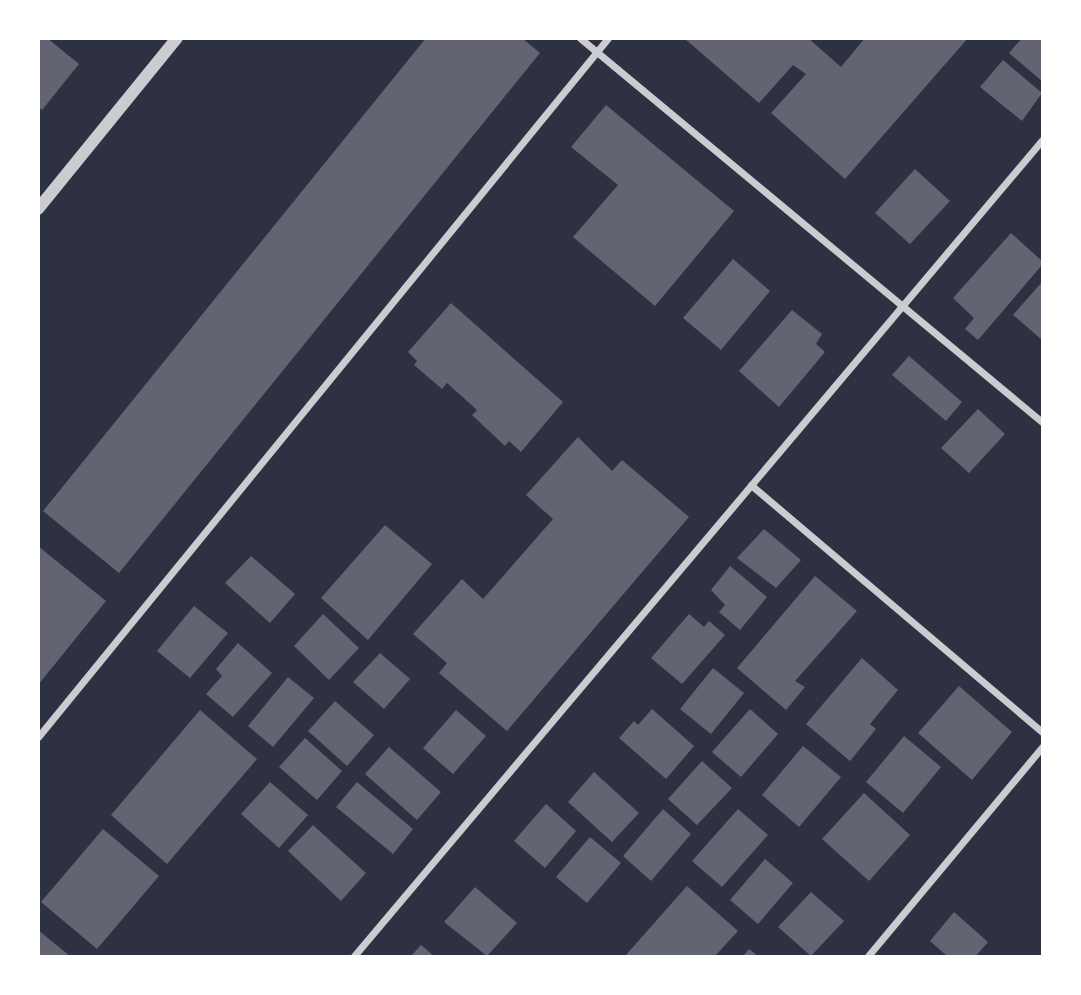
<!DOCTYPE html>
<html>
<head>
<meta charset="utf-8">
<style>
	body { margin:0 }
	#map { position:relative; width:1081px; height:995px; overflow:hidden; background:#2d3142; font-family:"Playfair Display",serif }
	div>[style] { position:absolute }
	.building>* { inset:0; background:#626471 }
	.minor>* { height:7px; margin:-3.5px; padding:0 3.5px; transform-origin:3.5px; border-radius:3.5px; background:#caccd0 }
	.tertiary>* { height:12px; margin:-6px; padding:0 6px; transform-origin:6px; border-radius:6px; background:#caccd0 }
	span { translate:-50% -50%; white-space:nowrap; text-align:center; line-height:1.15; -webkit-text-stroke:7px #fff; paint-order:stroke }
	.frame { position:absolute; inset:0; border:40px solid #fff; pointer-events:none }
</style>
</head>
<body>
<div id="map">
	<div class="building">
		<i style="clip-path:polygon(38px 38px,47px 38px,79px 64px,42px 110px,38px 107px)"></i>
		<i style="clip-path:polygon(426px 38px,522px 38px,540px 53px,119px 573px,43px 511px)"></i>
		<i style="clip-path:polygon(684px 38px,808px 38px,841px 67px,865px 38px,968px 38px,845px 179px,771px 113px,806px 74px,793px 65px,759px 103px)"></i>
		<i style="clip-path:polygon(1022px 38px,1042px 40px,1042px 81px,1009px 53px)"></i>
		<i style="clip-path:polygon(1003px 60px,1042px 93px,1022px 121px,980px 87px)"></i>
		<i style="clip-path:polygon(606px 105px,734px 211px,655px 306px,573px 237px,618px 185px,571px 147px)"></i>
		<i style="clip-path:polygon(915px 169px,950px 201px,910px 244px,875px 213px)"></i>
		<i style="clip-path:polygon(1011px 233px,1042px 261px,1042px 265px,978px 340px,965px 329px,974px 318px,953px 298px)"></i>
		<i style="clip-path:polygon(733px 259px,770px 291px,721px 350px,683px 318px)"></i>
		<i style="clip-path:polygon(1042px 282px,1042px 340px,1013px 315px)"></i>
		<i style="clip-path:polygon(451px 303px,563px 402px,521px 452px,509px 441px,505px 446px,472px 415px,477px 410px,447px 383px,442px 389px,414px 365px,417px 361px,408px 352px)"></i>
		<i style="clip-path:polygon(792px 310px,822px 334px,816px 344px,825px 352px,779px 407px,739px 371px)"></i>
		<i style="clip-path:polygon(909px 356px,962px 402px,946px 421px,892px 375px)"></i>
		<i style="clip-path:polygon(978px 409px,1005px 434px,969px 473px,941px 448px)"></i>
		<i style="clip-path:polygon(578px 437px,612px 471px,622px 460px,689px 517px,507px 731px,439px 673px,447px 663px,413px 634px,462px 579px,483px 599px,553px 519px,526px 495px)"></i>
		<i style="clip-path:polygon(385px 525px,432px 564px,368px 640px,321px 598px)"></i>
		<i style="clip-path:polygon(764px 529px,801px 560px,776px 588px,737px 558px)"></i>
		<i style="clip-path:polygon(38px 546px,106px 601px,38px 685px)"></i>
		<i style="clip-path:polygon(251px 556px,295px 594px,270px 623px,225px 583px)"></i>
		<i style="clip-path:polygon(730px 566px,767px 597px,740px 630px,719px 612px,725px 605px,711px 590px)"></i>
		<i style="clip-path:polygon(815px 576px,857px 611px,795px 681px,805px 687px,786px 710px,737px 668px)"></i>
		<i style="clip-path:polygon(194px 606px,228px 633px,190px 678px,157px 651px)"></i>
		<i style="clip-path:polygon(323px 614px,359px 648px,329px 680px,294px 646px)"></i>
		<i style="clip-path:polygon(689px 614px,704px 627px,709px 621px,725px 635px,682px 684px,651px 658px)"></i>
		<i style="clip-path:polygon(238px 643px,272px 673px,233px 717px,206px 694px,222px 676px,216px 669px)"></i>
		<i style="clip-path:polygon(380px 653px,410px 679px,384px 709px,353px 682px)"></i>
		<i style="clip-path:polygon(862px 658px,898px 690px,870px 724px,876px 729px,850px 761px,806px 724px)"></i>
		<i style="clip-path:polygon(713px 668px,744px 693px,711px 734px,680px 709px)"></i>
		<i style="clip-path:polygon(288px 677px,314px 698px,273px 747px,248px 726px)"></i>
		<i style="clip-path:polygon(959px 686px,1012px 732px,972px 780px,918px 733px)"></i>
		<i style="clip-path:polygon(335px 701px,374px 735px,347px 766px,308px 731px)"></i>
		<i style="clip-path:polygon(652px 709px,694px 746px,666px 779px,619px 738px,634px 721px,638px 725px)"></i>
		<i style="clip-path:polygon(750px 709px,778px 734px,741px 777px,712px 752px)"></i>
		<i style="clip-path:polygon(200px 710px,257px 759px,167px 864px,111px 815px)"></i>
		<i style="clip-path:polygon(456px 710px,486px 736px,453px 774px,423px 748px)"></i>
		<i style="clip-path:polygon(904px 736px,941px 767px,903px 813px,866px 782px)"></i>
		<i style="clip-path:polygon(305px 738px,342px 771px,317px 800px,279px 767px)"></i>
		<i style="clip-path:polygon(803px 746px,841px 777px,799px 827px,762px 795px)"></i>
		<i style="clip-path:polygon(389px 747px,441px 792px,417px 820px,365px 774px)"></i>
		<i style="clip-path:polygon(702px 761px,732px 788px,697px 825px,668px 799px)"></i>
		<i style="clip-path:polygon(594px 772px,639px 813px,612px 842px,568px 802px)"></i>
		<i style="clip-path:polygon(270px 782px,308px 815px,279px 848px,241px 814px)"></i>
		<i style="clip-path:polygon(357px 782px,413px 829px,393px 854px,336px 807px)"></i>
		<i style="clip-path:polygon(864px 793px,910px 835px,869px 881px,822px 839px)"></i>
		<i style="clip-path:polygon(546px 804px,576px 831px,545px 868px,514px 841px)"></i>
		<i style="clip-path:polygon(663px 809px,691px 834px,651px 881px,623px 856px)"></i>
		<i style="clip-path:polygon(738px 809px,768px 835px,722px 887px,692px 861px)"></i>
		<i style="clip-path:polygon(313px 825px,366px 873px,341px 901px,288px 851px)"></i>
		<i style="clip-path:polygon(103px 829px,159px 876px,97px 949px,41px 902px)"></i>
		<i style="clip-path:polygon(590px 837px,621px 863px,587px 903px,556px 877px)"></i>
		<i style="clip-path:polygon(765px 859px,793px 883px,758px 924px,730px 900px)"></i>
		<i style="clip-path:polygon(687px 886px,738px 931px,715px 956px,625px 956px)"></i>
		<i style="clip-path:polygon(475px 887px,517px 923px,487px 956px,444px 922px)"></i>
		<i style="clip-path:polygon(811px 892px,844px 921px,811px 956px,778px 927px)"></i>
		<i style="clip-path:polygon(954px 912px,988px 942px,976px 956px,947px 956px,930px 941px)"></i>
		<i style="clip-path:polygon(38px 930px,70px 956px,38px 956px)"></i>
		<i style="clip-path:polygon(421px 945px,434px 956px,411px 956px)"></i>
		<i style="clip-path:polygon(749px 949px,758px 956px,743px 956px)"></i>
	</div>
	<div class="minor">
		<i style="left:580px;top:38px;width:601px;rotate:39.73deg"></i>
		<i style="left:751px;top:485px;width:382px;rotate:40.3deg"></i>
		<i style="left:38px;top:737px;width:902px;rotate:-50.8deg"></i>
		<i style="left:354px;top:956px;width:1067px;rotate:-49.86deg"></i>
		<i style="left:868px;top:956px;width:272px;rotate:-50.2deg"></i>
	</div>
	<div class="tertiary">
		<i style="left:38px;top:209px;width:220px;rotate:-50.9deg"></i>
	</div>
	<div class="frame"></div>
</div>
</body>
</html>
